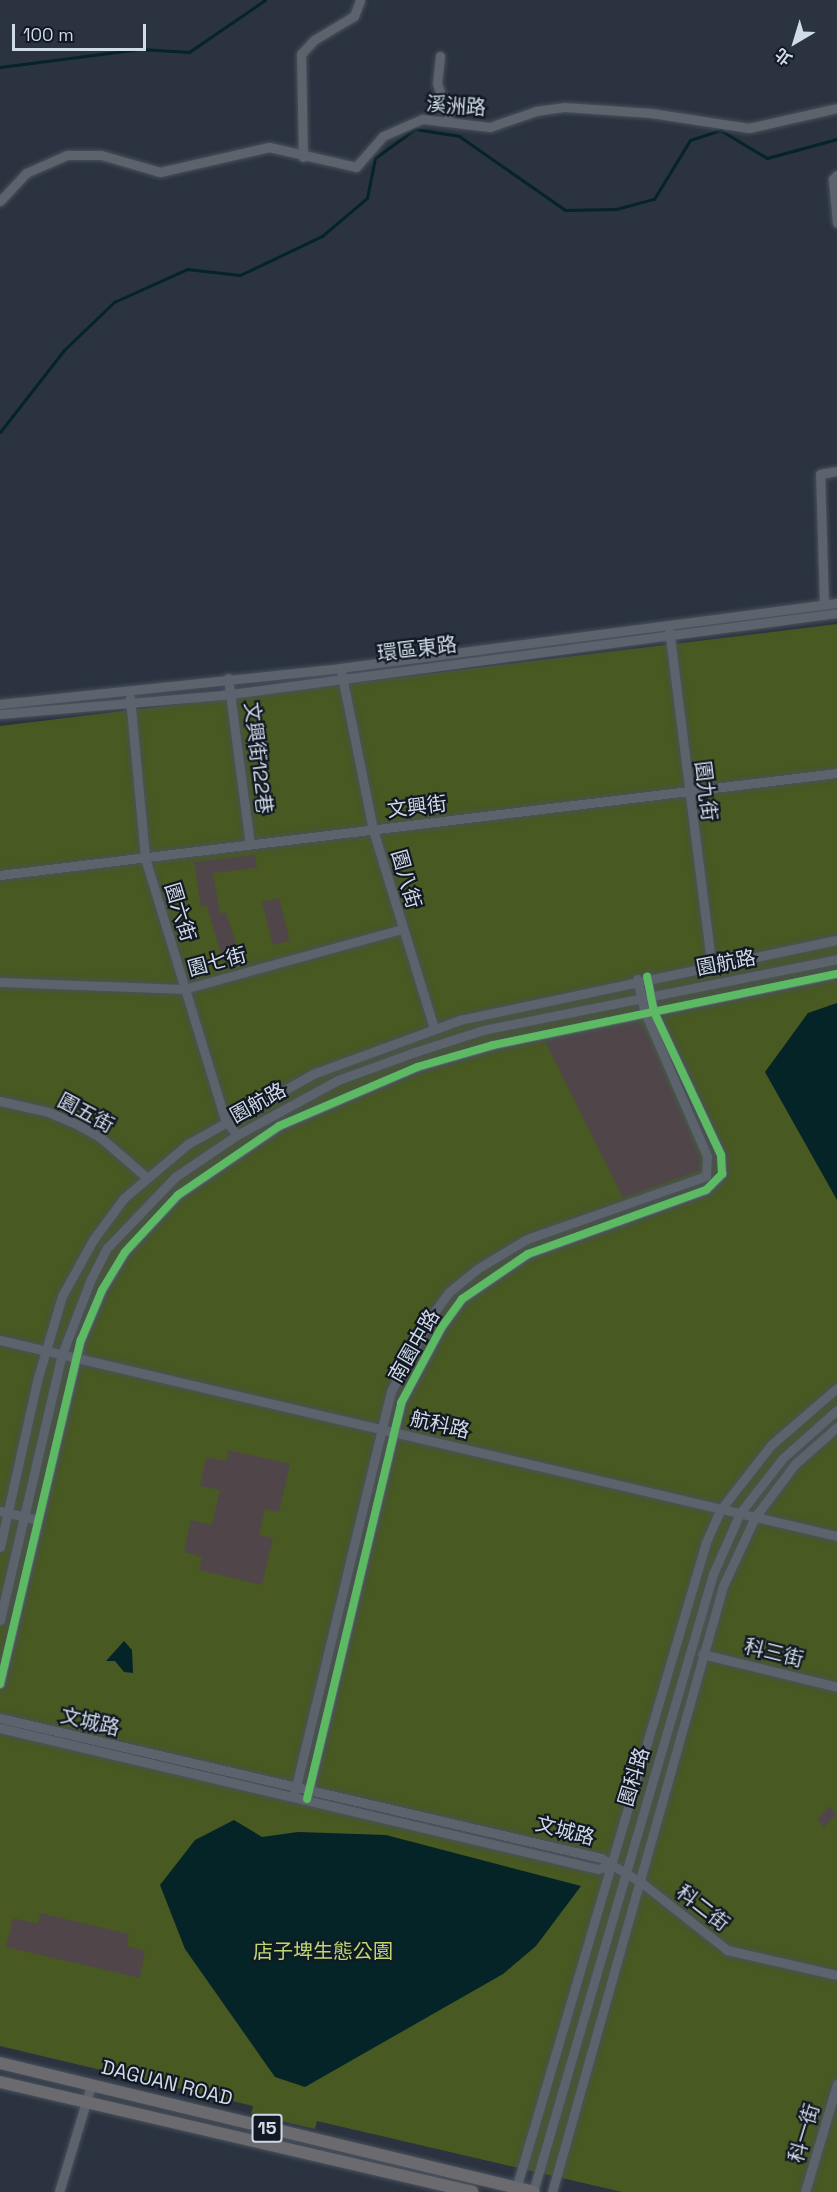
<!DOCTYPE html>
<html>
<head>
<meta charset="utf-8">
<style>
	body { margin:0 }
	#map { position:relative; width:837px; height:2192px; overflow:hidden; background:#2a333f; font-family:"Space Grotesk","Noto Sans TC",sans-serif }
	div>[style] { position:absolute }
	.green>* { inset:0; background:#485922 }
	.water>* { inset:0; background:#042427 }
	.stream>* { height:3px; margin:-1.5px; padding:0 1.5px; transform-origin:1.5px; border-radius:1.5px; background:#042427 }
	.building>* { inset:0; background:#504649 }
	.roads { filter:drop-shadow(0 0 2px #49515c) drop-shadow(0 0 2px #49515c) }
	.minor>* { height:9px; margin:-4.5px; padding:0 4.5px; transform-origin:4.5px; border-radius:4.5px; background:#5c636d }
	.major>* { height:12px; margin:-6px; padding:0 6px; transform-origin:6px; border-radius:6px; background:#6a6a6f }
	.cycleway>* { height:8px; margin:-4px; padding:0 4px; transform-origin:4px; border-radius:4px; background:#5cba63 }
	span { translate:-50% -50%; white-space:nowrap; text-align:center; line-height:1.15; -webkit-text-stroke:4.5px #121923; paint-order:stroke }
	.shield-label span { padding:2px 4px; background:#121923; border:2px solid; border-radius:4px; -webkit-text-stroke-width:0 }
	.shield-label { font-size:18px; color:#d0dbe9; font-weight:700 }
	.street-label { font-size:20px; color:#d0dbe9 }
	.park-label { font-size:20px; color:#bad974 }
	.north { position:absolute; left:765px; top:12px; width:60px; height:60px; -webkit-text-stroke:4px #121923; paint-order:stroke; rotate:218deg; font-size:16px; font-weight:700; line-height:24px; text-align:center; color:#d0dbe9 }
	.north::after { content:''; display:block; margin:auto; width:21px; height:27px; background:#d0dbe9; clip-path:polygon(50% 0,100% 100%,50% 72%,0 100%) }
	.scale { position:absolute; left:12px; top:24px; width:134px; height:27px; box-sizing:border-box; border:3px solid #d0dbe9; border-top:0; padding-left:8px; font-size:18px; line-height:21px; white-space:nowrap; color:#d0dbe9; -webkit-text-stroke:4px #121923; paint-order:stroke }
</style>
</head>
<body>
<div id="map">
	<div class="green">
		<i style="clip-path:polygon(837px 624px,837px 2192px,622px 2192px,317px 2121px,315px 2129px,251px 2114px,253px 2106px,0 2046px,0 726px)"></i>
	</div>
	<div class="water">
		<i style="clip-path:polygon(837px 1003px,837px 1200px,765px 1072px,808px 1013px)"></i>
		<i style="clip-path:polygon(124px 1641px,132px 1650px,133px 1673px,124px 1672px,115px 1661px,106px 1661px)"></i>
		<i style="clip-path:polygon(234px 1820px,262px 1837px,298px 1832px,386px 1835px,581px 1886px,536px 1946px,503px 1974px,305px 2087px,275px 2077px,185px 1949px,160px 1885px,195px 1840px)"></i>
	</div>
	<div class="stream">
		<i style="left:0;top:67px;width:141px;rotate:-7.3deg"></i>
		<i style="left:140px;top:49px;width:49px;rotate:3.5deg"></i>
		<i style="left:189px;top:52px;width:92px;rotate:-34.4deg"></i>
		<i style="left:0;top:432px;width:104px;rotate:-52deg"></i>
		<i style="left:64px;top:350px;width:69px;rotate:-43.8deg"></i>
		<i style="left:114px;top:302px;width:80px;rotate:-24.3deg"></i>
		<i style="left:187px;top:269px;width:53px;rotate:6.5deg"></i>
		<i style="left:240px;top:275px;width:91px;rotate:-25.4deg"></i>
		<i style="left:322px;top:236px;width:59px;rotate:-40.2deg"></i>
		<i style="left:367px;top:198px;width:41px;rotate:-78.7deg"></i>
		<i style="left:375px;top:158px;width:49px;rotate:-35.9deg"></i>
		<i style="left:415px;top:129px;width:45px;rotate:9deg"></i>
		<i style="left:459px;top:136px;width:129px;rotate:34.9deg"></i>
		<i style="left:565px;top:210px;width:51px;rotate:-1.1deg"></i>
		<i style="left:616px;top:209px;width:39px;rotate:-15deg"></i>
		<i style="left:654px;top:199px;width:69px;rotate:-58.6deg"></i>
		<i style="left:690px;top:140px;width:32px;rotate:-18deg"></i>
		<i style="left:720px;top:130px;width:55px;rotate:30.8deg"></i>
		<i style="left:767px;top:158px;width:73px;rotate:-15.2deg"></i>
	</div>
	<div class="building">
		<i style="clip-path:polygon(255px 855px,257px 868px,213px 873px,220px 914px,226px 912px,240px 957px,223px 962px,207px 906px,201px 907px,194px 862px)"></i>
		<i style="clip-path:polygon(279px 898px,290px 941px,273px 945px,262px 902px)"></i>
		<i style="clip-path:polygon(637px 1022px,644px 1027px,700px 1157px,700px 1170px,623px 1198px,545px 1041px)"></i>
		<i style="clip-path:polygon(228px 1450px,290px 1464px,279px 1512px,265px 1509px,259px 1535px,273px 1538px,262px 1585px,199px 1570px,202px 1557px,184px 1552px,191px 1520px,212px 1525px,220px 1490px,200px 1486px,206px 1457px,226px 1461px)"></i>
		<i style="clip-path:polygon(829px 1806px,837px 1814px,824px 1827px,817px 1819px)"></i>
		<i style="clip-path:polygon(40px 1913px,129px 1934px,127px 1946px,145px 1951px,140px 1978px,6px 1947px,13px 1918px,38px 1924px)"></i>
	</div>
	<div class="roads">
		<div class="minor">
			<i style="left:440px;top:56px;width:27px;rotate:96deg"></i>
			<i style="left:437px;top:83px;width:38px;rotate:72deg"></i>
			<i style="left:303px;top:157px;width:103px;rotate:-91.1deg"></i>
			<i style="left:301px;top:54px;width:19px;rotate:-47deg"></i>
			<i style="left:314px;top:40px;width:47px;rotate:-31deg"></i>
			<i style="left:354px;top:16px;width:17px;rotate:-69deg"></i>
			<i style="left:837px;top:175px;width:6px;rotate:135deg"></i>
			<i style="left:833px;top:179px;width:44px;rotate:84.8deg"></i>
			<i style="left:0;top:201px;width:38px;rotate:-47deg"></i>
			<i style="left:26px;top:173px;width:45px;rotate:-23.7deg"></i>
			<i style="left:67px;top:155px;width:34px"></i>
			<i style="left:101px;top:155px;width:61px;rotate:16.1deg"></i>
			<i style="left:160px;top:172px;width:112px;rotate:-12.9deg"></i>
			<i style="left:269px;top:147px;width:89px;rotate:12.9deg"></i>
			<i style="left:356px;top:167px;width:41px;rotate:-48.9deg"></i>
			<i style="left:383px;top:136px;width:43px;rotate:-23.6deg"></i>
			<i style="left:422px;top:119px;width:68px;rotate:6.7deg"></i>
			<i style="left:490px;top:127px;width:49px;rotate:-19.2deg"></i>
			<i style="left:536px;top:111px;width:28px;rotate:-8deg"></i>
			<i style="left:564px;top:107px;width:87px;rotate:3.9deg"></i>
			<i style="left:651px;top:113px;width:99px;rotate:8.7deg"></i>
			<i style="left:749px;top:128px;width:90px;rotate:-12.8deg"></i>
			<i style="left:824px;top:605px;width:131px;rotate:-91.7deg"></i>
			<i style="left:820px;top:474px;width:17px;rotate:-10deg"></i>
			<i style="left:669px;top:629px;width:337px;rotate:82.8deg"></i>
			<i style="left:341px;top:671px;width:162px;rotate:78.6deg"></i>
			<i style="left:373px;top:830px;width:207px;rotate:72.9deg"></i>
			<i style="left:228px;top:678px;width:167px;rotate:82.5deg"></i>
			<i style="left:130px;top:698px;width:161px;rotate:84.6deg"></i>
			<i style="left:145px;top:858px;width:274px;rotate:73deg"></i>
			<i style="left:225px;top:1120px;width:19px;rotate:51deg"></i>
			<i style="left:0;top:704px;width:342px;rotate:-6deg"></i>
			<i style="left:340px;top:668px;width:501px;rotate:-7.45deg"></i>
			<i style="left:0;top:714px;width:232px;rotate:-4.9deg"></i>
			<i style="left:231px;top:694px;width:611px;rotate:-7.61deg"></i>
			<i style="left:0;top:875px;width:843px;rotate:-6.95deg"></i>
			<i style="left:0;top:982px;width:184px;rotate:2.2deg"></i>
			<i style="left:184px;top:989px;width:226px;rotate:-15.4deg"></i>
			<i style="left:0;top:1101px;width:49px;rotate:12.9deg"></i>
			<i style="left:48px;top:1112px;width:33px;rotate:23deg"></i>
			<i style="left:78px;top:1125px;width:25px;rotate:29deg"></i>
			<i style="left:100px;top:1137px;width:61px;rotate:41deg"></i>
			<i style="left:0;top:1340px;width:860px;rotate:13.18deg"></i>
			<i style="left:0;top:1511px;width:39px;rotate:13deg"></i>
			<i style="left:0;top:1547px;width:170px;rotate:-77.4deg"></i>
			<i style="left:37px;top:1381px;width:89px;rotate:-73.6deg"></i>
			<i style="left:62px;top:1296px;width:64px;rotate:-61deg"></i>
			<i style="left:93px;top:1240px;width:52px;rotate:-53.6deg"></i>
			<i style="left:124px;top:1198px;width:84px;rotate:-40.2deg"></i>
			<i style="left:188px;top:1144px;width:143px;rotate:-29.2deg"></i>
			<i style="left:313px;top:1074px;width:157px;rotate:-20.2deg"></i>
			<i style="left:460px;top:1020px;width:385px;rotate:-12deg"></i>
			<i style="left:0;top:1620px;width:273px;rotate:-76.9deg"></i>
			<i style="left:62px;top:1354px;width:80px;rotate:-68.9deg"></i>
			<i style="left:91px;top:1279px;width:35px;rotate:-63deg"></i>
			<i style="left:107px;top:1248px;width:98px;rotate:-46.2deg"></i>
			<i style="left:175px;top:1177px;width:75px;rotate:-34.1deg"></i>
			<i style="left:237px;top:1135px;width:115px;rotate:-28.6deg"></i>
			<i style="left:338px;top:1080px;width:82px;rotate:-20deg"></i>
			<i style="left:415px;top:1052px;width:71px;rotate:-17.9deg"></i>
			<i style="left:483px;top:1030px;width:361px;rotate:-11.3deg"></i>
			<i style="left:702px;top:1654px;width:139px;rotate:13.7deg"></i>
			<i style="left:0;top:1684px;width:353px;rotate:-76.8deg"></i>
			<i style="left:81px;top:1340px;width:54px;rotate:-67.2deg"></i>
			<i style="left:102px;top:1290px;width:44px;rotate:-58.8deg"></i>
			<i style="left:125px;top:1252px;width:78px;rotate:-47.1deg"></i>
			<i style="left:178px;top:1195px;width:122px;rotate:-34.3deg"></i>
			<i style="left:279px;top:1126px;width:150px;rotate:-23.1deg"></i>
			<i style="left:417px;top:1067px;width:79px;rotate:-16.1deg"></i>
			<i style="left:493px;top:1045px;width:351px;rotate:-11.7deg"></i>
			<i style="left:0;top:1718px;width:617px;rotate:13.11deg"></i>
			<i style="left:601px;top:1858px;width:48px;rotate:31.4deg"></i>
			<i style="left:642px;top:1883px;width:108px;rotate:38.2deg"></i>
			<i style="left:727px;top:1950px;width:113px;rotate:12.8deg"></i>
			<i style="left:0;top:1728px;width:614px;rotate:13.27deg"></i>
			<i style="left:598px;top:1869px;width:15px;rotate:-16deg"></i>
			<i style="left:294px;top:1795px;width:415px;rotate:-76.5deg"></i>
			<i style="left:391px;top:1391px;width:88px;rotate:-61.4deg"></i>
			<i style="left:433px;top:1314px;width:27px;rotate:-54deg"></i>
			<i style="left:449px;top:1292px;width:36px;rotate:-39deg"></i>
			<i style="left:477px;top:1269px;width:58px;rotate:-31deg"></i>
			<i style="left:527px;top:1239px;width:190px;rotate:-19.4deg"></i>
			<i style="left:706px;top:1176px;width:20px;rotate:-87deg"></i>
			<i style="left:707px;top:1156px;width:156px;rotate:-113.4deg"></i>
			<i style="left:645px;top:1013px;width:35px;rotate:-103deg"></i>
			<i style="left:307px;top:1799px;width:407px;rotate:-76.6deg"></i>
			<i style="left:401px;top:1403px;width:85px;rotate:-61.9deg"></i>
			<i style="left:441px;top:1328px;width:36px;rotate:-54deg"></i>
			<i style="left:462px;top:1299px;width:80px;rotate:-34.3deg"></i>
			<i style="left:528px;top:1254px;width:189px;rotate:-19.8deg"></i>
			<i style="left:706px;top:1190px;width:23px;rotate:-45deg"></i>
			<i style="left:722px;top:1174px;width:19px;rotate:-93deg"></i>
			<i style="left:721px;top:1155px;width:158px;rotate:-115.1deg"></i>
			<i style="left:654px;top:1012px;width:36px;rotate:-101deg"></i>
			<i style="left:59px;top:2192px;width:112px;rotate:-73.3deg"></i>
			<i style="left:515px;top:2192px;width:677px;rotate:-73.62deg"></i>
			<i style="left:706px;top:1542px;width:36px;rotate:-66deg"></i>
			<i style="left:721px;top:1509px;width:81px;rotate:-52deg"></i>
			<i style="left:771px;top:1445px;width:87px;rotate:-40.8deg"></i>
			<i style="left:533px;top:2192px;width:644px;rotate:-73.76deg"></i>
			<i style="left:713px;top:1574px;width:67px;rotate:-66.1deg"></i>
			<i style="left:740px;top:1513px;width:70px;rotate:-52deg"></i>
			<i style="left:783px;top:1458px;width:72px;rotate:-41.6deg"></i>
			<i style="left:552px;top:2192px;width:630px;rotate:-74.24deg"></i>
			<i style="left:723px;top:1586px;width:76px;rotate:-65.1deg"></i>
			<i style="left:755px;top:1517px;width:66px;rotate:-53deg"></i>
			<i style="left:795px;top:1464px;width:56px;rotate:-41.4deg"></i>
			<i style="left:805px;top:2192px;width:113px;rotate:-73.5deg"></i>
		</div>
		<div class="major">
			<i style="left:0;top:2063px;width:549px;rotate:13.58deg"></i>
			<i style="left:0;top:2082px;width:485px;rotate:13.1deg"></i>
		</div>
	</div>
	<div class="cycleway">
		<i style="left:0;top:1684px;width:353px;rotate:-76.8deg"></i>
		<i style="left:81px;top:1340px;width:54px;rotate:-67.2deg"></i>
		<i style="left:102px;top:1290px;width:44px;rotate:-58.8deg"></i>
		<i style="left:125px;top:1252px;width:78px;rotate:-47.1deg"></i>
		<i style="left:178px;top:1195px;width:122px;rotate:-34.3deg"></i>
		<i style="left:279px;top:1126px;width:150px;rotate:-23.1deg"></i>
		<i style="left:417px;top:1067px;width:79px;rotate:-16.1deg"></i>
		<i style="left:493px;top:1045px;width:351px;rotate:-11.7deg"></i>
		<i style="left:307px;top:1799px;width:407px;rotate:-76.6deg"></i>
		<i style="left:401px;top:1403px;width:85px;rotate:-61.9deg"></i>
		<i style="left:441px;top:1328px;width:36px;rotate:-54deg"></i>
		<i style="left:462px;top:1299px;width:80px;rotate:-34.3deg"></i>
		<i style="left:528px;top:1254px;width:189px;rotate:-19.8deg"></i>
		<i style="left:706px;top:1190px;width:23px;rotate:-45deg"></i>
		<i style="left:722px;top:1174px;width:19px;rotate:-93deg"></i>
		<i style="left:721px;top:1155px;width:158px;rotate:-115.1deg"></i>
		<i style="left:654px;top:1012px;width:36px;rotate:-101deg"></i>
	</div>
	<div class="shield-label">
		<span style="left:267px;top:2128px">15</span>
	</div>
	<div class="street-label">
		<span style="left:456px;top:106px;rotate:4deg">溪洲路</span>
		<span style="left:417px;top:649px;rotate:-7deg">環區東路</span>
		<span style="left:258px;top:758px;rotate:83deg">文興街122巷</span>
		<span style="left:706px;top:791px;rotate:83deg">園九街</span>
		<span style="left:417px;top:807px;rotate:-7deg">文興街</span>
		<span style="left:406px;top:879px;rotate:74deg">園八街</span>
		<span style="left:180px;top:912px;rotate:73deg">園六街</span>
		<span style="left:217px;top:962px;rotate:-15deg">園七街</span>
		<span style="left:726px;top:963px;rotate:-11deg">園航路</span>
		<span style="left:258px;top:1103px;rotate:-29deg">園航路</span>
		<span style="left:86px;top:1113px;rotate:28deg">園五街</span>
		<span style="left:414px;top:1346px;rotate:-60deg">南園中路</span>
		<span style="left:440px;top:1425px;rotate:13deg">航科路</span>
		<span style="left:774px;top:1653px;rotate:14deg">科三街</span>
		<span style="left:90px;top:1722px;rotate:13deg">文城路</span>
		<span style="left:634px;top:1777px;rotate:-73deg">園科路</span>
		<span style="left:565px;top:1831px;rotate:15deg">文城路</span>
		<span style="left:703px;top:1908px;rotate:38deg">科二街</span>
		<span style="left:167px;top:2083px;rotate:14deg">DAGUAN ROAD</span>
		<span style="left:804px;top:2133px;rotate:-73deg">科一街</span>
	</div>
	<div class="park-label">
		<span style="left:323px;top:1951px">店子埤生態公園</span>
	</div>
	<div class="north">北</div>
	<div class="scale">100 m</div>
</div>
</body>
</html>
